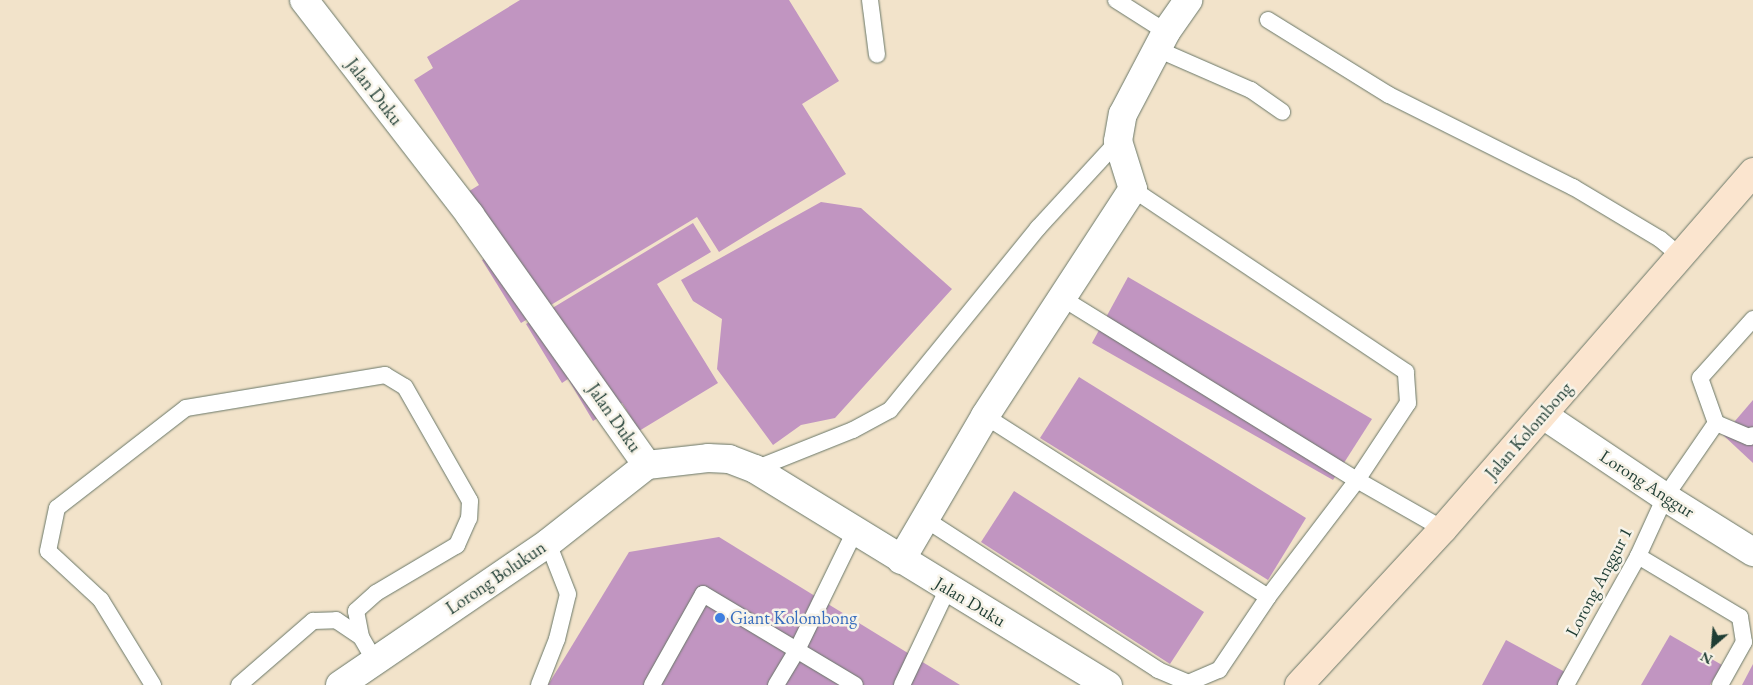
<!DOCTYPE html>
<html>
<head>
<meta charset="utf-8">
<style>
	body { margin:0 }
	#map { position:relative; width:1753px; height:685px; overflow:hidden; background:#f2e3ca; font-family:"EB Garamond",serif }
	div>[style] { position:absolute }
	.building>* { inset:0; background:#c195c1 }
	.roads { filter:drop-shadow(0 0 1px #697768) drop-shadow(0 0 1px #697768) }
	.lane>* { height:16px; margin:-8px; padding:0 8px; transform-origin:8px; border-radius:8px; background:#fff }
	.street>* { height:28px; margin:-14px; padding:0 14px; transform-origin:14px; border-radius:14px; background:#fff }
	.secondary>* { height:28px; margin:-14px; padding:0 14px; transform-origin:14px; border-radius:14px; background:#fbe5cf }
	.dots>* { width:14px; height:14px; translate:-50% -50%; box-sizing:border-box; border:2px solid #f7f3e8; border-radius:50% }
	span { translate:-50% -50%; white-space:nowrap; text-align:center; line-height:1.15; -webkit-text-stroke:5px #f7f3e8; paint-order:stroke }
	.street-label { font-size:18px; color:#1f3d34 }
	.shop-label { font-size:18px; color:#366cbe }
	.left { translate:0 -50%; text-align:left }
	.north { position:absolute; left:1688px; top:620px; width:50px; height:50px; -webkit-text-stroke:4px #f7f3e8; paint-order:stroke; rotate:207deg; font-size:14px; font-weight:700; line-height:20px; text-align:center; color:#1f3d34 }
	.north::after { content:''; display:block; margin:auto; width:18px; height:22px; background:#1f3d34; clip-path:polygon(50% 0,100% 100%,50% 72%,0 100%) }
</style>
</head>
<body>
<div id="map">
	<div class="building">
		<i style="clip-path:polygon(520px 0,789px 0,839px 81px,802px 104px,846px 174px,719px 252px,697px 217px,521px 323px,482px 260px,501px 249px,466px 193px,479px 185px,414px 80px,433px 68px,427px 57px)"></i>
		<i style="clip-path:polygon(821px 202px,861px 208px,952px 289px,835px 418px,801px 425px,773px 445px,717px 369px,722px 319px,693px 301px,681px 280px)"></i>
		<i style="clip-path:polygon(693px 223px,711px 252px,657px 284px,718px 383px,639px 431px,622px 403px,593px 421px,568px 379px,562px 383px,526px 324px)"></i>
		<i style="clip-path:polygon(1128px 277px,1372px 419px,1333px 480px,1092px 343px)"></i>
		<i style="clip-path:polygon(1079px 377px,1306px 518px,1268px 580px,1040px 438px)"></i>
		<i style="clip-path:polygon(1753px 400px,1753px 463px,1723px 435px)"></i>
		<i style="clip-path:polygon(1014px 491px,1204px 612px,1170px 664px,981px 542px)"></i>
		<i style="clip-path:polygon(719px 537px,960px 685px,548px 685px,629px 552px)"></i>
		<i style="clip-path:polygon(1670px 635px,1722px 665px,1710px 685px,1641px 685px)"></i>
		<i style="clip-path:polygon(1506px 640px,1565px 672px,1558px 685px,1482px 685px)"></i>
		<i style="clip-path:polygon(1753px 664px,1753px 685px,1742px 685px)"></i>
	</div>
	<div class="roads">
		<div class="lane">
			<i style="left:870px;top:0;width:55px;rotate:82.7deg"></i>
			<i style="left:1116px;top:0;width:59px;rotate:32.6deg"></i>
			<i style="left:1268px;top:20px;width:142px;rotate:31.8deg"></i>
			<i style="left:1389px;top:95px;width:206px;rotate:26.6deg"></i>
			<i style="left:1573px;top:187px;width:101px;rotate:30.9deg"></i>
			<i style="left:1660px;top:239px;width:26px;rotate:40deg"></i>
			<i style="left:1157px;top:49px;width:103px;rotate:23.6deg"></i>
			<i style="left:1251px;top:90px;width:38px;rotate:35deg"></i>
			<i style="left:1062px;top:298px;width:347px;rotate:31.7deg"></i>
			<i style="left:1357px;top:480px;width:99px;rotate:29.7deg"></i>
			<i style="left:1753px;top:319px;width:79px;rotate:131.9deg"></i>
			<i style="left:1700px;top:378px;width:48px;rotate:70.4deg"></i>
			<i style="left:1716px;top:423px;width:36px;rotate:23deg"></i>
			<i style="left:1749px;top:437px;width:4px;rotate:-27deg"></i>
			<i style="left:985px;top:416px;width:336px;rotate:32.6deg"></i>
			<i style="left:755px;top:469px;width:105px;rotate:-21.7deg"></i>
			<i style="left:853px;top:430px;width:42px;rotate:-28.4deg"></i>
			<i style="left:890px;top:410px;width:235px;rotate:-50.9deg"></i>
			<i style="left:1038px;top:228px;width:118px;rotate:-47.4deg"></i>
			<i style="left:925px;top:519px;width:278px;rotate:32.9deg"></i>
			<i style="left:1158px;top:670px;width:33px;rotate:23deg"></i>
			<i style="left:1188px;top:683px;width:34px;rotate:-23deg"></i>
			<i style="left:1219px;top:670px;width:88px;rotate:-56.1deg"></i>
			<i style="left:1268px;top:597px;width:147px;rotate:-52.7deg"></i>
			<i style="left:1357px;top:480px;width:92px;rotate:-56.5deg"></i>
			<i style="left:1408px;top:403px;width:31px;rotate:-94deg"></i>
			<i style="left:1406px;top:372px;width:329px;rotate:-146.2deg"></i>
			<i style="left:1638px;top:556px;width:119px;rotate:30.9deg"></i>
			<i style="left:1740px;top:617px;width:25px;rotate:81deg"></i>
			<i style="left:1744px;top:642px;width:49px;rotate:119.2deg"></i>
			<i style="left:153px;top:685px;width:100px;rotate:-121.5deg"></i>
			<i style="left:101px;top:600px;width:72px;rotate:-137.2deg"></i>
			<i style="left:48px;top:551px;width:44px;rotate:-78.2deg"></i>
			<i style="left:57px;top:508px;width:163px;rotate:-37.8deg"></i>
			<i style="left:186px;top:408px;width:202px;rotate:-9.4deg"></i>
			<i style="left:385px;top:375px;width:23px;rotate:31deg"></i>
			<i style="left:405px;top:387px;width:131px;rotate:60.3deg"></i>
			<i style="left:470px;top:501px;width:17px;rotate:93deg"></i>
			<i style="left:469px;top:518px;width:30px;rotate:114deg"></i>
			<i style="left:457px;top:545px;width:94px;rotate:149.3deg"></i>
			<i style="left:376px;top:593px;width:27px;rotate:138deg"></i>
			<i style="left:356px;top:611px;width:26px;rotate:79deg"></i>
			<i style="left:239px;top:685px;width:98px;rotate:-40.9deg"></i>
			<i style="left:313px;top:621px;width:23px;rotate:-2deg"></i>
			<i style="left:336px;top:620px;width:30px;rotate:34deg"></i>
			<i style="left:361px;top:637px;width:28px;rotate:60deg"></i>
			<i style="left:539px;top:685px;width:49px;rotate:-68.6deg"></i>
			<i style="left:557px;top:639px;width:46px;rotate:-76.3deg"></i>
			<i style="left:568px;top:594px;width:55px;rotate:-111.4deg"></i>
			<i style="left:652px;top:685px;width:104px;rotate:-60.7deg"></i>
			<i style="left:703px;top:594px;width:177px;rotate:30.9deg"></i>
			<i style="left:776px;top:685px;width:41px;rotate:-59deg"></i>
			<i style="left:797px;top:650px;width:132px;rotate:-64deg"></i>
			<i style="left:902px;top:685px;width:107px;rotate:-64.6deg"></i>
			<i style="left:1566px;top:685px;width:148px;rotate:-60.8deg"></i>
			<i style="left:1638px;top:556px;width:65px;rotate:-65.4deg"></i>
			<i style="left:1665px;top:497px;width:90px;rotate:-55.4deg"></i>
		</div>
		<div class="street">
			<i style="left:304px;top:0;width:272px;rotate:52.3deg"></i>
			<i style="left:470px;top:215px;width:306px;rotate:54.7deg"></i>
			<i style="left:647px;top:465px;width:61px;rotate:-6.5deg"></i>
			<i style="left:708px;top:458px;width:21px;rotate:3deg"></i>
			<i style="left:729px;top:459px;width:28px;rotate:21deg"></i>
			<i style="left:755px;top:469px;width:414px;rotate:31.5deg"></i>
			<i style="left:1543px;top:415px;width:147px;rotate:33.9deg"></i>
			<i style="left:1665px;top:497px;width:104px;rotate:32deg"></i>
			<i style="left:901px;top:560px;width:167px;rotate:-59.7deg"></i>
			<i style="left:985px;top:416px;width:271px;rotate:-56.9deg"></i>
			<i style="left:1133px;top:189px;width:50px;rotate:-107.4deg"></i>
			<i style="left:1118px;top:141px;width:27px;rotate:-80deg"></i>
			<i style="left:1123px;top:114px;width:93px;rotate:-62.3deg"></i>
			<i style="left:1166px;top:32px;width:39px;rotate:-55deg"></i>
			<i style="left:340px;top:685px;width:252px;rotate:-34.3deg"></i>
			<i style="left:548px;top:543px;width:126px;rotate:-38.2deg"></i>
		</div>
		<div class="secondary">
			<i style="left:1299px;top:685px;width:212px;rotate:-47.3deg"></i>
			<i style="left:1443px;top:529px;width:473px;rotate:-49deg"></i>
		</div>
	</div>
	<div class="dots">
		<i style="left:720px;top:618px;background:#3f7fe0"></i>
	</div>
	<div class="street-label">
		<span style="left:374px;top:92px;rotate:52deg">Jalan Duku</span>
		<span style="left:614px;top:418px;rotate:55deg">Jalan Duku</span>
		<span style="left:1529px;top:431px;rotate:-49deg">Jalan Kolombong</span>
		<span style="left:1647px;top:484px;rotate:33deg">Lorong Anggur</span>
		<span style="left:496px;top:578px;rotate:-34deg">Lorong Bolukun</span>
		<span style="left:1599px;top:582px;rotate:-62deg">Lorong Anggur 1</span>
		<span style="left:970px;top:602px;rotate:31deg">Jalan Duku</span>
	</div>
	<div class="shop-label">
		<span class="left" style="left:730px;top:618px">Giant Kolombong</span>
	</div>
	<div class="north">N</div>
</div>
</body>
</html>
